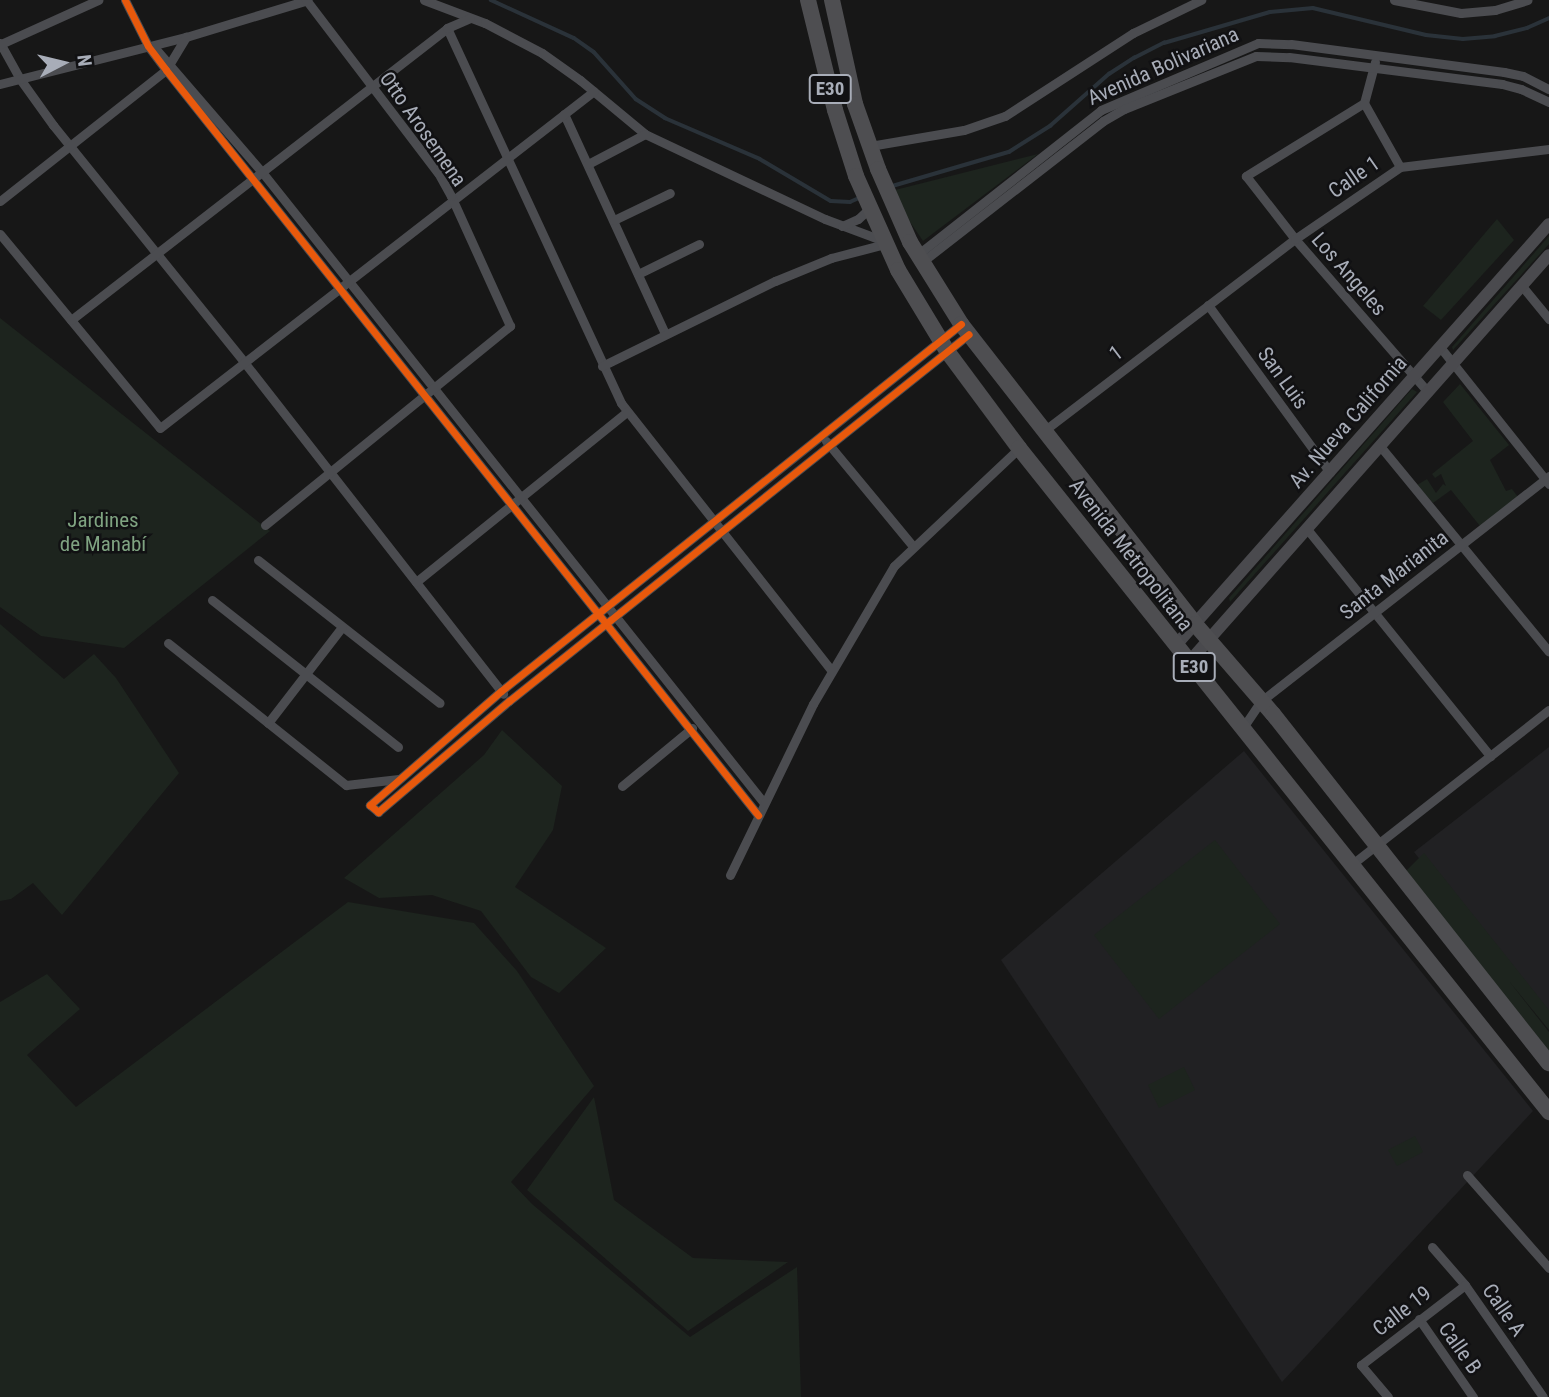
<!DOCTYPE html>
<html>
<head>
<meta charset="utf-8">
<style>
	body { margin:0 }
	#map { position:relative; width:1549px; height:1397px; overflow:hidden; background:#171717; font-family:"Roboto Condensed",sans-serif }
	div>[style] { position:absolute }
	.built>* { inset:0; background:#212123 }
	.green>* { inset:0; background:#1d241e }
	.stream>* { height:3.5px; margin:-1.75px; padding:0 1.75px; transform-origin:1.75px; border-radius:1.75px; background:#2a3239 }
	.street>* { height:9px; margin:-4.5px; padding:0 4.5px; transform-origin:4.5px; border-radius:4.5px; background:#4b4c50 }
	.secondary>* { height:12px; margin:-6px; padding:0 6px; transform-origin:6px; border-radius:6px; background:#4a4a4e }
	.highway>* { height:16px; margin:-8px; padding:0 8px; transform-origin:8px; border-radius:8px; background:#4e4e51 }
	.cycleway>* { height:7px; margin:-3.5px; padding:0 3.5px; transform-origin:3.5px; border-radius:3.5px; background:#e8590c }
	span { translate:-50% -50%; white-space:nowrap; text-align:center; line-height:1.15; -webkit-text-stroke:5px #111113; paint-order:stroke }
	.shield-label span { padding:2px 5px; background:#111113; border:2px solid; border-radius:5px; -webkit-text-stroke-width:0 }
	.shield-label { font-size:19px; color:#a8adb8; font-weight:700 }
	.street-label { font-size:21px; color:#a8adb8 }
	.park-label { font-size:21px; color:#7fa381 }
	.north { position:absolute; left:28px; top:28px; width:70px; height:70px; -webkit-text-stroke:5px #111113; paint-order:stroke; rotate:83deg; font-size:19px; font-weight:700; line-height:28px; text-align:center; color:#a8adb8 }
	.north::after { content:''; display:block; margin:auto; width:24px; height:32px; background:#a8adb8; clip-path:polygon(50% 0,100% 100%,50% 72%,0 100%) }
</style>
</head>
<body>
<div id="map">
	<div class="built">
		<i style="clip-path:polygon(1549px 747px,1549px 1022px,1414px 852px)"></i>
		<i style="clip-path:polygon(1244px 751px,1533px 1111px,1282px 1382px,1001px 960px)"></i>
	</div>
	<div class="green">
		<i style="clip-path:polygon(1038px 154px,923px 241px,904px 213px,895px 190px)"></i>
		<i style="clip-path:polygon(1497px 219px,1514px 240px,1441px 320px,1423px 306px)"></i>
		<i style="clip-path:polygon(1549px 236px,1549px 244px,1453px 350px,1452px 347px)"></i>
		<i style="clip-path:polygon(0 318px,270px 531px,124px 648px,41px 636px,0 607px)"></i>
		<i style="clip-path:polygon(1460px 384px,1509px 445px,1490px 460px,1506px 491px,1512px 489px,1518px 497px,1480px 526px,1451px 490px,1433px 503px,1417px 485px,1427px 479px,1436px 493px,1443px 484px,1446px 486px,1441px 474px,1435px 478px,1432px 474px,1473px 441px,1443px 402px)"></i>
		<i style="clip-path:polygon(1412px 389px,1417px 392px,1230px 602px,1229px 598px)"></i>
		<i style="clip-path:polygon(0 624px,64px 679px,94px 654px,116px 678px,179px 773px,62px 915px,33px 883px,11px 899px,0 901px)"></i>
		<i style="clip-path:polygon(502px 730px,562px 786px,553px 830px,515px 887px,606px 948px,559px 993px,531px 977px,481px 911px,432px 895px,379px 898px,344px 878px,484px 755px)"></i>
		<i style="clip-path:polygon(1215px 840px,1280px 924px,1159px 1019px,1094px 935px)"></i>
		<i style="clip-path:polygon(1424px 853px,1549px 1010px,1549px 1030px,1509px 981px,1549px 1032px,1549px 1051px,1406px 871px)"></i>
		<i style="clip-path:polygon(348px 902px,474px 923px,517px 971px,594px 1086px,511px 1182px,532px 1204px,690px 1337px,797px 1267px,801px 1397px,0 1397px,0 1002px,47px 974px,80px 1009px,27px 1055px,76px 1107px)"></i>
		<i style="clip-path:polygon(1184px 1067px,1195px 1090px,1159px 1108px,1148px 1085px)"></i>
		<i style="clip-path:polygon(594px 1097px,614px 1200px,693px 1258px,788px 1262px,688px 1331px,527px 1190px)"></i>
		<i style="clip-path:polygon(1415px 1136px,1423px 1152px,1397px 1166px,1388px 1150px)"></i>
	</div>
	<div class="stream">
		<i style="left:491px;top:0;width:91px;rotate:24.6deg"></i>
		<i style="left:574px;top:38px;width:24px;rotate:35deg"></i>
		<i style="left:594px;top:52px;width:63px;rotate:48.2deg"></i>
		<i style="left:636px;top:99px;width:35px;rotate:33deg"></i>
		<i style="left:665px;top:118px;width:103px;rotate:23.3deg"></i>
		<i style="left:760px;top:159px;width:82px;rotate:30.6deg"></i>
		<i style="left:831px;top:201px;width:19px;rotate:3deg"></i>
		<i style="left:850px;top:202px;width:10px;rotate:-24deg"></i>
		<i style="left:889px;top:187px;width:125px;rotate:-16.3deg"></i>
		<i style="left:1009px;top:152px;width:49px;rotate:-32.4deg"></i>
		<i style="left:1050px;top:126px;width:79px;rotate:-41.4deg"></i>
		<i style="left:1109px;top:74px;width:30px;rotate:-33deg"></i>
		<i style="left:1134px;top:58px;width:34px;rotate:-27deg"></i>
		<i style="left:1164px;top:43px;width:110px;rotate:-16.3deg"></i>
		<i style="left:1270px;top:12px;width:43px;rotate:-5.3deg"></i>
		<i style="left:1313px;top:8px;width:116px;rotate:13.4deg"></i>
		<i style="left:1426px;top:35px;width:37px;rotate:6deg"></i>
		<i style="left:1463px;top:39px;width:32px;rotate:-5deg"></i>
		<i style="left:1495px;top:36px;width:33px;rotate:-14deg"></i>
		<i style="left:1527px;top:28px;width:24px;rotate:-24deg"></i>
	</div>
	<div class="street">
		<i style="left:125px;top:0;width:51px;rotate:63.4deg"></i>
		<i style="left:148px;top:46px;width:30px;rotate:53deg"></i>
		<i style="left:166px;top:70px;width:952px;rotate:51.53deg"></i>
		<i style="left:424px;top:0;width:65px;rotate:20.7deg"></i>
		<i style="left:485px;top:23px;width:64px;rotate:27.8deg"></i>
		<i style="left:542px;top:53px;width:47px;rotate:35.4deg"></i>
		<i style="left:580px;top:80px;width:85px;rotate:39.7deg"></i>
		<i style="left:645px;top:134px;width:199px;rotate:25.3deg"></i>
		<i style="left:825px;top:219px;width:63px;rotate:20.4deg"></i>
		<i style="left:1394px;top:0;width:68px;rotate:11deg"></i>
		<i style="left:1461px;top:13px;width:34px;rotate:-5deg"></i>
		<i style="left:1495px;top:10px;width:34px;rotate:-17deg"></i>
		<i style="left:447px;top:28px;width:413px;rotate:65.1deg"></i>
		<i style="left:621px;top:403px;width:340px;rotate:51.8deg"></i>
		<i style="left:0;top:43px;width:41px;rotate:60.9deg"></i>
		<i style="left:20px;top:79px;width:57px;rotate:54.3deg"></i>
		<i style="left:53px;top:125px;width:304px;rotate:51.1deg"></i>
		<i style="left:244px;top:362px;width:421px;rotate:52deg"></i>
		<i style="left:1px;top:44px;width:107px;rotate:-24.4deg"></i>
		<i style="left:154px;top:47px;width:165px;rotate:49.2deg"></i>
		<i style="left:262px;top:172px;width:806px;rotate:51.5deg"></i>
		<i style="left:1375px;top:62px;width:42px;rotate:105deg"></i>
		<i style="left:1364px;top:103px;width:139px;rotate:148.3deg"></i>
		<i style="left:1246px;top:176px;width:80px;rotate:52.1deg"></i>
		<i style="left:1295px;top:239px;width:203px;rotate:49deg"></i>
		<i style="left:0;top:84px;width:192px;rotate:-14.2deg"></i>
		<i style="left:186px;top:37px;width:127px;rotate:-16.9deg"></i>
		<i style="left:1364px;top:103px;width:73px;rotate:60.6deg"></i>
		<i style="left:564px;top:114px;width:242px;rotate:65.3deg"></i>
		<i style="left:870px;top:146px;width:95px;rotate:-9.7deg"></i>
		<i style="left:964px;top:130px;width:43px;rotate:-18.9deg"></i>
		<i style="left:1005px;top:116px;width:153px;rotate:-33deg"></i>
		<i style="left:1133px;top:33px;width:76px;rotate:-25.9deg"></i>
		<i style="left:588px;top:164px;width:64px;rotate:-27.8deg"></i>
		<i style="left:0;top:201px;width:211px;rotate:-38.3deg"></i>
		<i style="left:166px;top:70px;width:39px;rotate:-59deg"></i>
		<i style="left:614px;top:220px;width:62px;rotate:-25.7deg"></i>
		<i style="left:842px;top:226px;width:17px;rotate:-24deg"></i>
		<i style="left:858px;top:219px;width:16px;rotate:-43deg"></i>
		<i style="left:0;top:234px;width:251px;rotate:50.5deg"></i>
		<i style="left:160px;top:428px;width:549px;rotate:-37.83deg"></i>
		<i style="left:917px;top:255px;width:234px;rotate:-38.2deg"></i>
		<i style="left:1101px;top:110px;width:171px;rotate:-23.1deg"></i>
		<i style="left:1258px;top:43px;width:33px;rotate:2deg"></i>
		<i style="left:1291px;top:44px;width:215px;rotate:7.5deg"></i>
		<i style="left:1504px;top:72px;width:19px;rotate:12deg"></i>
		<i style="left:1523px;top:76px;width:29px;rotate:27deg"></i>
		<i style="left:922px;top:262px;width:229px;rotate:-37.9deg"></i>
		<i style="left:1103px;top:121px;width:24px;rotate:-30deg"></i>
		<i style="left:1124px;top:109px;width:142px;rotate:-21.9deg"></i>
		<i style="left:1256px;top:56px;width:33px;rotate:2deg"></i>
		<i style="left:1289px;top:57px;width:215px;rotate:7.2deg"></i>
		<i style="left:1502px;top:84px;width:20px;rotate:15deg"></i>
		<i style="left:1521px;top:89px;width:31px;rotate:25deg"></i>
		<i style="left:638px;top:274px;width:68px;rotate:-26.2deg"></i>
		<i style="left:1522px;top:286px;width:43px;rotate:50.7deg"></i>
		<i style="left:1208px;top:305px;width:207px;rotate:53.9deg"></i>
		<i style="left:71px;top:320px;width:476px;rotate:-37.8deg"></i>
		<i style="left:447px;top:28px;width:25px;rotate:-23deg"></i>
		<i style="left:961px;top:324px;width:588px;rotate:141.42deg"></i>
		<i style="left:501px;top:691px;width:174px;rotate:139deg"></i>
		<i style="left:370px;top:805px;width:11px;rotate:41deg"></i>
		<i style="left:378px;top:812px;width:172px;rotate:-40.3deg"></i>
		<i style="left:509px;top:701px;width:588px;rotate:-38.58deg"></i>
		<i style="left:1440px;top:347px;width:175px;rotate:51.5deg"></i>
		<i style="left:602px;top:366px;width:193px;rotate:-26.2deg"></i>
		<i style="left:775px;top:281px;width:61px;rotate:-22.3deg"></i>
		<i style="left:831px;top:258px;width:56px;rotate:-14.5deg"></i>
		<i style="left:1045px;top:430px;width:315px;rotate:-37.4deg"></i>
		<i style="left:1295px;top:239px;width:127px;rotate:-34.4deg"></i>
		<i style="left:1400px;top:167px;width:150px;rotate:-6.9deg"></i>
		<i style="left:826px;top:441px;width:135px;rotate:50.4deg"></i>
		<i style="left:1380px;top:446px;width:266px;rotate:50.6deg"></i>
		<i style="left:265px;top:525px;width:316px;rotate:-39.1deg"></i>
		<i style="left:510px;top:326px;width:143px;rotate:-114.4deg"></i>
		<i style="left:451px;top:196px;width:26px;rotate:-119deg"></i>
		<i style="left:438px;top:173px;width:218px;rotate:-127.3deg"></i>
		<i style="left:1307px;top:529px;width:292px;rotate:51.1deg"></i>
		<i style="left:258px;top:560px;width:231px;rotate:38.2deg"></i>
		<i style="left:416px;top:582px;width:271px;rotate:-38.9deg"></i>
		<i style="left:212px;top:600px;width:237px;rotate:38.3deg"></i>
		<i style="left:168px;top:643px;width:228px;rotate:38.6deg"></i>
		<i style="left:346px;top:785px;width:53px;rotate:-6.5deg"></i>
		<i style="left:268px;top:723px;width:121px;rotate:-52.4deg"></i>
		<i style="left:1242px;top:729px;width:32px;rotate:-56deg"></i>
		<i style="left:1260px;top:702px;width:367px;rotate:-38deg"></i>
		<i style="left:622px;top:786px;width:91px;rotate:-39.6deg"></i>
		<i style="left:1351px;top:865px;width:251px;rotate:-38.1deg"></i>
		<i style="left:730px;top:875px;width:190px;rotate:-64.1deg"></i>
		<i style="left:813px;top:704px;width:160px;rotate:-59.6deg"></i>
		<i style="left:894px;top:566px;width:172px;rotate:-43.3deg"></i>
		<i style="left:1467px;top:1175px;width:124px;rotate:48.6deg"></i>
		<i style="left:1432px;top:1247px;width:50px;rotate:49deg"></i>
		<i style="left:1465px;top:1285px;width:136px;rotate:55.1deg"></i>
		<i style="left:1419px;top:1319px;width:95px;rotate:55.3deg"></i>
		<i style="left:1388px;top:1397px;width:42px;rotate:-130.2deg"></i>
		<i style="left:1361px;top:1365px;width:131px;rotate:-37.6deg"></i>
	</div>
	<div class="secondary">
		<i style="left:1176px;top:645px;width:562px;rotate:-48.46deg"></i>
		<i style="left:1189px;top:662px;width:543px;rotate:-48.51deg"></i>
	</div>
	<div class="highway">
		<i style="left:808px;top:0;width:113px;rotate:76.2deg"></i>
		<i style="left:835px;top:110px;width:69px;rotate:72.3deg"></i>
		<i style="left:856px;top:176px;width:103px;rotate:65.9deg"></i>
		<i style="left:898px;top:270px;width:95px;rotate:58.8deg"></i>
		<i style="left:947px;top:351px;width:121px;rotate:53.4deg"></i>
		<i style="left:1019px;top:448px;width:850px;rotate:51.4deg"></i>
		<i style="left:832px;top:0;width:107px;rotate:77.5deg"></i>
		<i style="left:855px;top:104px;width:69px;rotate:70.5deg"></i>
		<i style="left:878px;top:169px;width:80px;rotate:66.3deg"></i>
		<i style="left:910px;top:242px;width:97px;rotate:58.1deg"></i>
		<i style="left:961px;top:324px;width:380px;rotate:52deg"></i>
		<i style="left:1195px;top:624px;width:119px;rotate:49.1deg"></i>
		<i style="left:1273px;top:714px;width:445px;rotate:51.7deg"></i>
	</div>
	<div class="cycleway">
		<i style="left:125px;top:0;width:51px;rotate:63.4deg"></i>
		<i style="left:148px;top:46px;width:30px;rotate:53deg"></i>
		<i style="left:166px;top:70px;width:952px;rotate:51.53deg"></i>
		<i style="left:961px;top:324px;width:588px;rotate:141.42deg"></i>
		<i style="left:501px;top:691px;width:174px;rotate:139deg"></i>
		<i style="left:370px;top:805px;width:11px;rotate:41deg"></i>
		<i style="left:378px;top:812px;width:172px;rotate:-40.3deg"></i>
		<i style="left:509px;top:701px;width:588px;rotate:-38.58deg"></i>
	</div>
	<div class="shield-label">
		<span style="left:830px;top:89px">E30</span>
		<span style="left:1194px;top:667px">E30</span>
	</div>
	<div class="street-label">
		<span style="left:1163px;top:66px;rotate:-24deg">Avenida Bolivariana</span>
		<span style="left:423px;top:129px;rotate:55deg">Otto Arosemena</span>
		<span style="left:1354px;top:177px;rotate:-35deg">Calle 1</span>
		<span style="left:1349px;top:274px;rotate:49deg">Los Angeles</span>
		<span style="left:1116px;top:353px;rotate:-37deg">1</span>
		<span style="left:1283px;top:378px;rotate:54deg">San Luis</span>
		<span style="left:1348px;top:422px;rotate:-49deg">Av. Nueva California</span>
		<span style="left:1131px;top:555px;rotate:52deg">Avenida Metropolitana</span>
		<span style="left:1394px;top:575px;rotate:-38deg">Santa Marianita</span>
		<span style="left:1504px;top:1310px;rotate:55deg">Calle A</span>
		<span style="left:1402px;top:1311px;rotate:-38deg">Calle 19</span>
		<span style="left:1460px;top:1348px;rotate:55deg">Calle B</span>
	</div>
	<div class="park-label">
		<span style="left:103px;top:532px">Jardines<br>de Manabí</span>
	</div>
	<div class="north">N</div>
</div>
</body>
</html>
